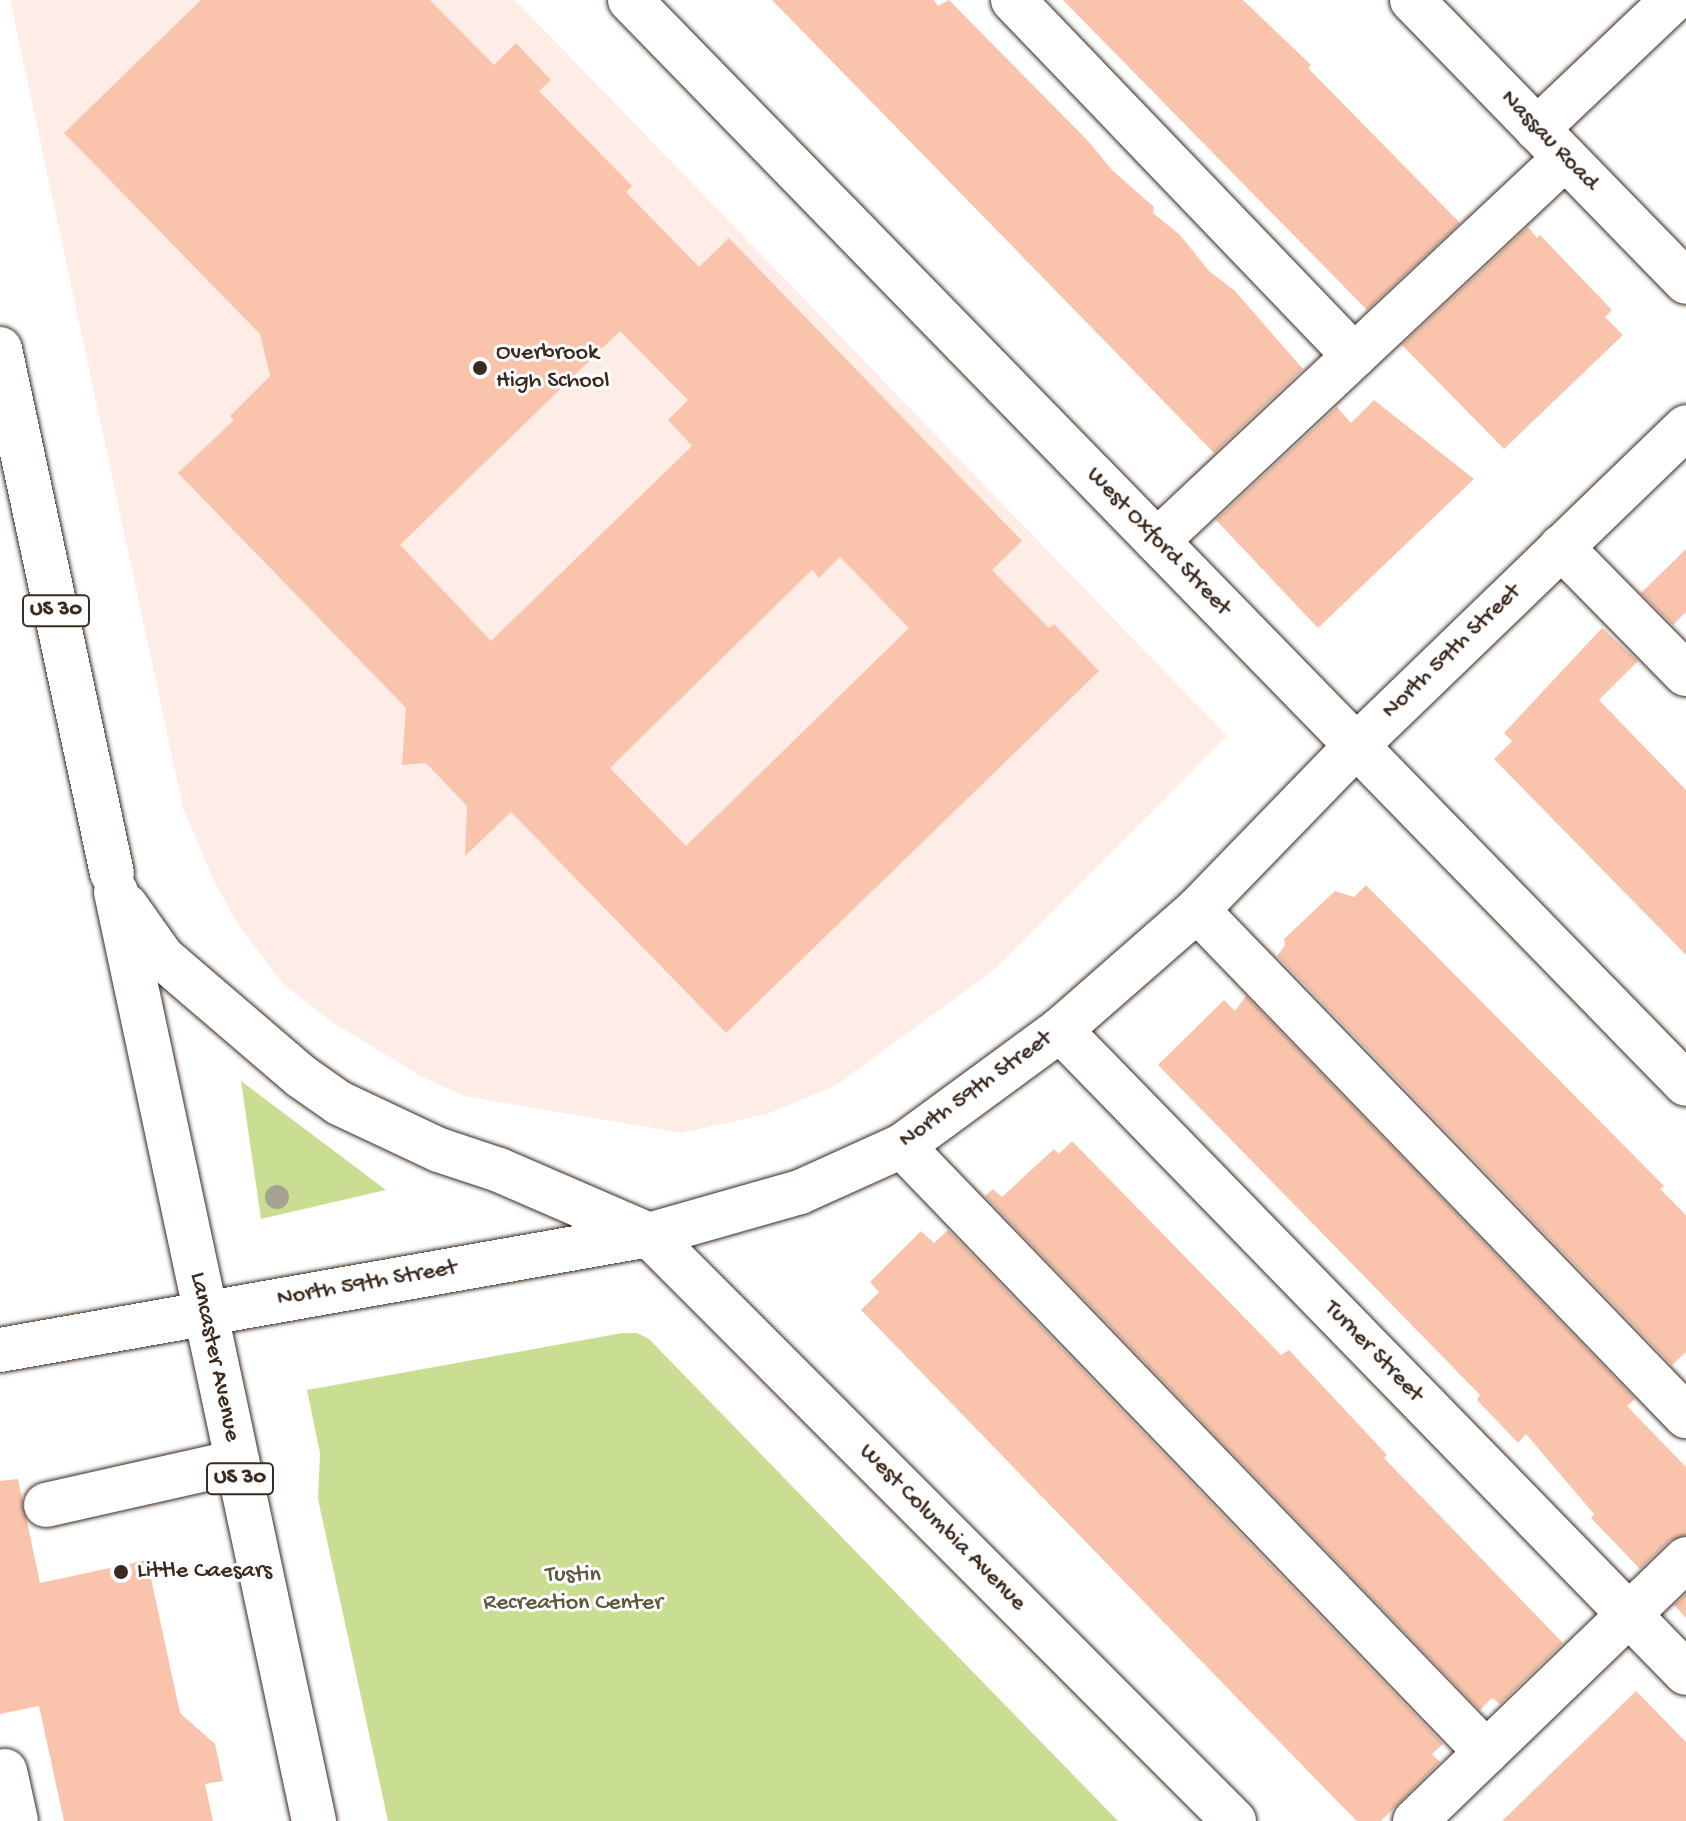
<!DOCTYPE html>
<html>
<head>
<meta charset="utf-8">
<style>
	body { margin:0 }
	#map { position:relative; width:1686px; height:1821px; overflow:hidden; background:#fff; font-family:"Gochi Hand",sans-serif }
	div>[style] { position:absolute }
	.built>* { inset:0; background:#fdede6 }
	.green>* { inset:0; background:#c9de93 }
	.building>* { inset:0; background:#f9c3ac }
	.roads { filter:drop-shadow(0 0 2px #3b2a1e) drop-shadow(0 0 2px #3b2a1e) }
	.minor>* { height:44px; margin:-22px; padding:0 22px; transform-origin:22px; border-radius:22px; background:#fff }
	.highway>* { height:44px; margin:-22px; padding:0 22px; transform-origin:22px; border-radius:22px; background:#fff }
	.trees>* { width:24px; height:24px; margin:-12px; border-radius:50%; background:#a6a393 }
	.dots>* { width:22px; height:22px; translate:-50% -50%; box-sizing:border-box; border:4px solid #fff; border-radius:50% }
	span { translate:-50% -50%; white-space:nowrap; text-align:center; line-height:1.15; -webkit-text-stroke:6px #fff; paint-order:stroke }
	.shield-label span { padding:2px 6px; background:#fff; border:2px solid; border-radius:6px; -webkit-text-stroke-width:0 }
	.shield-label { font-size:22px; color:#3b2a1e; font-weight:700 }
	.street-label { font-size:24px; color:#3b2a1e }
	.poi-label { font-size:24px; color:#3b2a1e }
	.left { translate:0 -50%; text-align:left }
	.park-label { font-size:24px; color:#5e573b }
</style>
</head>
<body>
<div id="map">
	<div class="built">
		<i style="clip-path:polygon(10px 0,515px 0,1227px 736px,995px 969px,835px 1086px,767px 1114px,682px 1133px,464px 1096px,422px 1077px,332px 1022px,283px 984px,238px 925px,212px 877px,183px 808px)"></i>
	</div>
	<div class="green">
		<i style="clip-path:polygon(241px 1081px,386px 1190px,261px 1219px)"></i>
		<i style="clip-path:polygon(622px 1333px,637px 1333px,649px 1339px,1118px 1821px,388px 1821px,318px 1499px,320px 1453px,307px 1390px)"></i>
	</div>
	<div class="building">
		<i style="clip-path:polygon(evenodd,201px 0,430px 0,494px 65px,516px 43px,551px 80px,539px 91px,632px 186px,626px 192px,699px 267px,729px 238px,1022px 541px,992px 570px,1049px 628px,1054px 624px,1099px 671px,726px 1033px,511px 812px,465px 856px,467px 806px,426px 763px,402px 765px,406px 708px,178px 473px,234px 420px,230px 416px,270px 376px,260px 334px,64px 133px,201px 0,620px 331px,688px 400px,668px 420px,692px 446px,491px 641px,400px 545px,620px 331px,201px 0,840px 557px,909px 628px,686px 846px,610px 768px,812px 570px,819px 578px,840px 557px)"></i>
		<i style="clip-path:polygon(772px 0,934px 0,938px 6px,949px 0,1089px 142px,1112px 170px,1154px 207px,1153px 213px,1180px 235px,1209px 271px,1235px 291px,1303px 369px,1214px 453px)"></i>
		<i style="clip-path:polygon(1063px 0,1243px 0,1311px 65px,1308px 68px,1460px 223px,1367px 310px)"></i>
		<i style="clip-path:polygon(1528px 227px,1537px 238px,1540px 235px,1612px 310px,1605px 317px,1623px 335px,1504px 449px,1402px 345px)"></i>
		<i style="clip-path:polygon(1374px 400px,1474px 479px,1318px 628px,1216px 520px,1337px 407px,1351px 423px)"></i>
		<i style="clip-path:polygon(1686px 549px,1686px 612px,1673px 625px,1641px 593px)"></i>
		<i style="clip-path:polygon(1602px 628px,1638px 661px,1599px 700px,1686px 790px,1686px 955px,1494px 759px,1512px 741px,1504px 733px)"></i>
		<i style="clip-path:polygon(1366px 885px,1664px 1186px,1660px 1189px,1686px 1215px,1686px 1352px,1672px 1365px,1277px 956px,1285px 945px,1284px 939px,1335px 891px,1354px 897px)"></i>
		<i style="clip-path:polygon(1246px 996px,1635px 1399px,1627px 1406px,1686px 1467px,1686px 1535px,1669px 1541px,1640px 1569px,1591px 1518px,1594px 1514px,1526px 1434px,1518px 1443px,1477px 1400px,1480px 1395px,1158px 1065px,1224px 1000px,1235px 1011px)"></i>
		<i style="clip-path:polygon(1072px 1141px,1281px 1355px,1289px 1350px,1387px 1455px,1384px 1458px,1563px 1643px,1500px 1704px,1492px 1698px,1480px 1710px,985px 1196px,993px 1189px,1002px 1197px,1054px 1149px,1059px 1154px)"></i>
		<i style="clip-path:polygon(948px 1230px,1443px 1744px,1432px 1754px,1440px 1762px,1381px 1821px,1357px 1821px,1335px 1799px,861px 1310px,879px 1292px,870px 1282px,921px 1231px,934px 1243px)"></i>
		<i style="clip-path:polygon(18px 1479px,40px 1583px,147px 1560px,180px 1713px,215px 1744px,223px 1781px,205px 1784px,213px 1821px,64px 1821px,39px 1706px,0 1714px,0 1481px)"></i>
		<i style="clip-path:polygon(1686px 1594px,1686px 1618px,1674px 1605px)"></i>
		<i style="clip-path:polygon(1636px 1691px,1686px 1742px,1686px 1821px,1502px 1821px)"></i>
	</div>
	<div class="roads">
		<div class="minor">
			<i style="left:630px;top:0;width:1513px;rotate:45.75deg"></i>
			<i style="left:1013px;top:0;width:493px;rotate:46.2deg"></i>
			<i style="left:1412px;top:0;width:393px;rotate:45.8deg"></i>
			<i style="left:1537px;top:129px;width:187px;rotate:-43.5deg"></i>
			<i style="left:1157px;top:541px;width:560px;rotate:-43.19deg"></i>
			<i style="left:1561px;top:547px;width:178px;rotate:45.5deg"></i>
			<i style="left:1197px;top:910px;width:704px;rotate:45.98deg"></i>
			<i style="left:1060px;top:1030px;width:897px;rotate:45.77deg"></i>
			<i style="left:902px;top:1146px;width:842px;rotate:46.06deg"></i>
			<i style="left:649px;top:1235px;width:828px;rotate:45.05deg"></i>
			<i style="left:0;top:1350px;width:659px;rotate:-10.05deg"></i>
			<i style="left:649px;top:1235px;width:157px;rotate:-15.9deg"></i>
			<i style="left:800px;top:1192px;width:112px;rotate:-24.3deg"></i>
			<i style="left:902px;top:1146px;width:196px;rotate:-36.3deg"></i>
			<i style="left:1060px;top:1030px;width:182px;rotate:-41.2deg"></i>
			<i style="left:1197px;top:910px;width:228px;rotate:-45.9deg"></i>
			<i style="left:1356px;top:746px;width:459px;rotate:-44deg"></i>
			<i style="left:46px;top:1505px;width:196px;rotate:-12.7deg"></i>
			<i style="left:5px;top:1771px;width:51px;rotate:77.6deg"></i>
			<i style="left:1415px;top:1821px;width:377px;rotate:-44deg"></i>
		</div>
		<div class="highway">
			<i style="left:0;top:349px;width:536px;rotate:77.94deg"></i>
			<i style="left:116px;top:892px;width:950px;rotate:77.97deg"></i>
			<i style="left:126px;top:906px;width:64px;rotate:54.6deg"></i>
			<i style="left:163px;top:958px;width:183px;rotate:40.6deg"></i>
			<i style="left:302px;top:1077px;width:45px;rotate:35.1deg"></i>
			<i style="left:339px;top:1103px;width:110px;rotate:25.2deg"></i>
			<i style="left:439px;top:1150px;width:63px;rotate:18.4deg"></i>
			<i style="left:499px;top:1170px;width:163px;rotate:23.4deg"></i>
		</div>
	</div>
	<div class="trees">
		<i style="left:277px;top:1197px"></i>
	</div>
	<div class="dots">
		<i style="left:480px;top:368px;background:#3b2a1e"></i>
		<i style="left:121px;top:1572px;background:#3b2a1e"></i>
	</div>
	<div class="shield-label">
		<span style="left:56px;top:611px">US 30</span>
		<span style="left:240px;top:1479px">US 30</span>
	</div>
	<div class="street-label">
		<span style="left:1549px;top:141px;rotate:46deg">Nassau Road</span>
		<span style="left:1158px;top:542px;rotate:46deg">West Oxford Street</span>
		<span style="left:1452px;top:652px;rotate:-44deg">North 59th Street</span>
		<span style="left:976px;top:1090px;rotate:-36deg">North 59th Street</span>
		<span style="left:367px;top:1284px;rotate:-10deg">North 59th Street</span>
		<span style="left:1373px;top:1352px;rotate:46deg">Turner Street</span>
		<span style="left:214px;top:1357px;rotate:78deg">Lancaster Avenue</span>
		<span style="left:942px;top:1528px;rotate:45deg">West Columbia Avenue</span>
	</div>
	<div class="poi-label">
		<span class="left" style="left:496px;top:368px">Overbrook<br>High School</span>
		<span class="left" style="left:137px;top:1572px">Little Caesars</span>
	</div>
	<div class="park-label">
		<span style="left:573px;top:1590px">Tustin<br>Recreation Center</span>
	</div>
</div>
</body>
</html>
